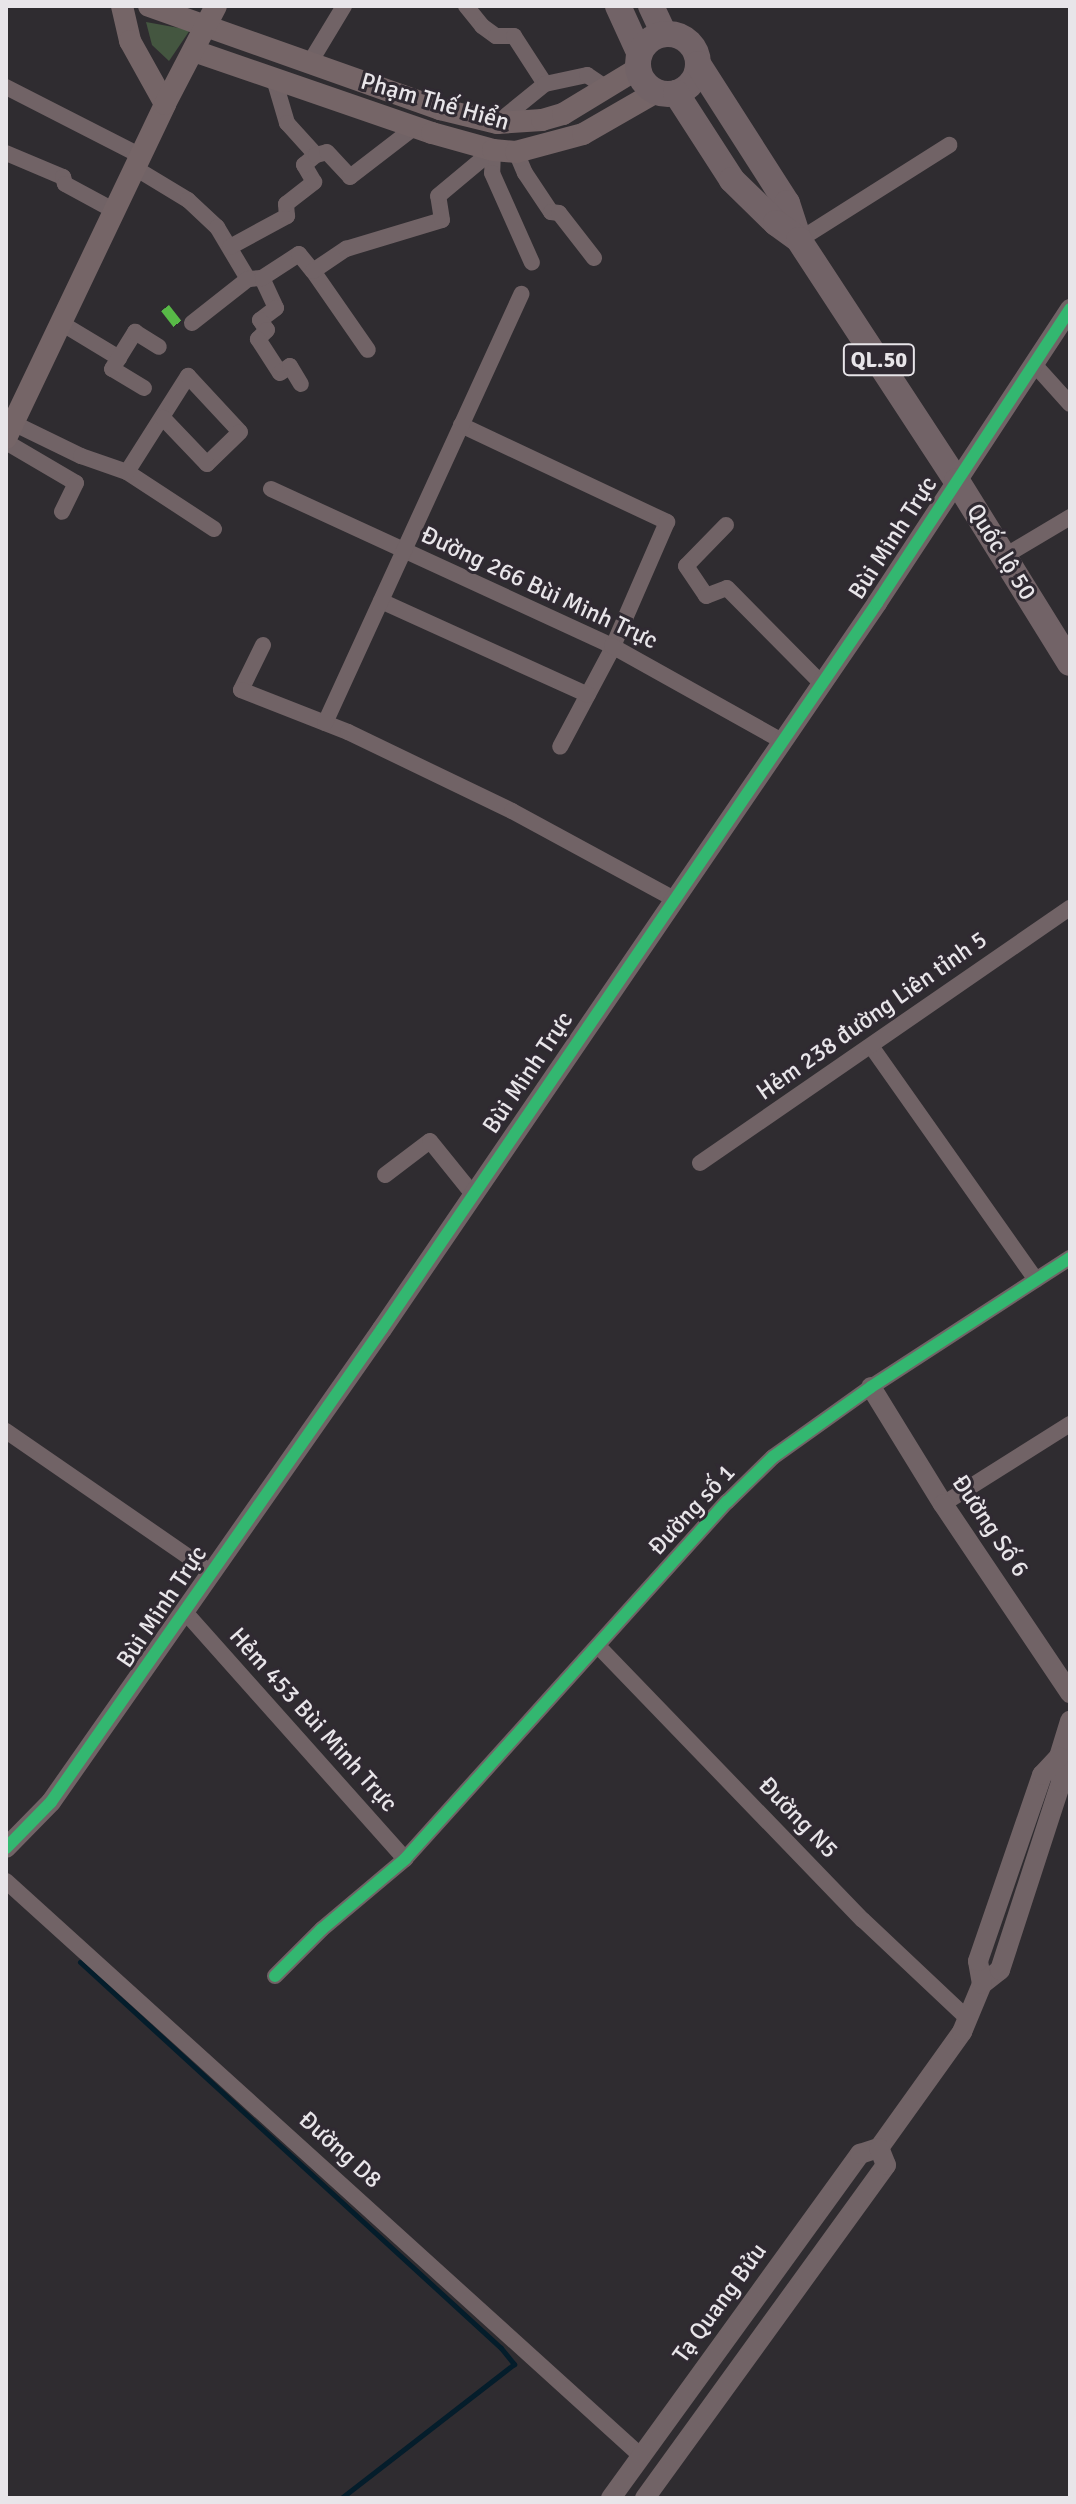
<!DOCTYPE html>
<html>
<head>
<meta charset="utf-8">
<style>
	body { margin:0 }
	#map { position:relative; width:1076px; height:2504px; overflow:hidden; background:#2f2c30; font-family:Signika,sans-serif }
	div>[style] { position:absolute }
	.green>* { inset:0; background:#445640 }
	.stream>* { height:5px; margin:-2.5px; padding:0 2.5px; transform-origin:2.5px; border-radius:2.5px; background:#041d2b }
	.minor>* { height:16px; margin:-8px; padding:0 8px; transform-origin:8px; border-radius:8px; background:#716366 }
	.tertiary>* { height:20px; margin:-10px; padding:0 10px; transform-origin:10px; border-radius:10px; background:#716366 }
	.secondary>* { height:22px; margin:-11px; padding:0 11px; transform-origin:11px; border-radius:11px; background:#756567 }
	.primary>* { height:26px; margin:-13px; padding:0 13px; transform-origin:13px; border-radius:13px; background:#726367 }
	.primary>.ring { margin:-13px; padding:0; box-sizing:content-box; background:none; border:26px solid #726367; border-radius:50% }
	.quiet>* { height:10px; margin-top:-5px; transform-origin:0; background:repeating-linear-gradient(90deg,#58b947 0 20px,transparent 0 30px) }
	.cycleway>* { height:12px; margin:-6px; padding:0 6px; transform-origin:6px; border-radius:6px; background:#33b770 }
	span { translate:-50% -50%; white-space:nowrap; text-align:center; line-height:1.15; -webkit-text-stroke:6px #302a32; paint-order:stroke }
	.shield-label span { padding:2px 6px; background:#302a32; border:2px solid; border-radius:6px; -webkit-text-stroke-width:0 }
	.shield-label { font-size:22px; color:#e8e5e9; font-weight:700 }
	.street-label { font-size:24px; color:#e8e5e9 }
	.frame { position:absolute; inset:0; border:8px solid #e8e5e9; pointer-events:none }
</style>
</head>
<body>
<div id="map">
	<div class="green">
		<i style="clip-path:polygon(146px 22px,190px 30px,169px 61px,152px 45px)"></i>
	</div>
	<div class="stream">
		<i style="left:80px;top:1962px;width:571px;rotate:42.52deg"></i>
		<i style="left:501px;top:2348px;width:21px;rotate:51deg"></i>
		<i style="left:514px;top:2364px;width:219px;rotate:142.2deg"></i>
	</div>
	<div class="minor">
		<i style="left:466px;top:6px;width:26px;rotate:51deg"></i>
		<i style="left:482px;top:26px;width:17px;rotate:36deg"></i>
		<i style="left:496px;top:36px;width:18px"></i>
		<i style="left:514px;top:36px;width:57px;rotate:57.1deg"></i>
		<i style="left:309px;top:64px;width:68px;rotate:-58.9deg"></i>
		<i style="left:274px;top:79px;width:46px;rotate:73.5deg"></i>
		<i style="left:287px;top:123px;width:43px;rotate:47.8deg"></i>
		<i style="left:6px;top:87px;width:152px;rotate:27.1deg"></i>
		<i style="left:497px;top:123px;width:62px;rotate:-39.1deg"></i>
		<i style="left:545px;top:84px;width:43px;rotate:-12.1deg"></i>
		<i style="left:587px;top:75px;width:25px;rotate:34deg"></i>
		<i style="left:493px;top:150px;width:23px;rotate:92deg"></i>
		<i style="left:492px;top:173px;width:98px;rotate:66deg"></i>
		<i style="left:516px;top:152px;width:23px;rotate:67deg"></i>
		<i style="left:525px;top:173px;width:47px;rotate:56.3deg"></i>
		<i style="left:551px;top:212px;width:8px;rotate:7deg"></i>
		<i style="left:559px;top:213px;width:57px;rotate:52.1deg"></i>
		<i style="left:6px;top:153px;width:62px;rotate:22.8deg"></i>
		<i style="left:63px;top:177px;width:7px;rotate:74deg"></i>
		<i style="left:65px;top:184px;width:57px;rotate:28.4deg"></i>
		<i style="left:135px;top:168px;width:62px;rotate:31.1deg"></i>
		<i style="left:188px;top:200px;width:40px;rotate:43deg"></i>
		<i style="left:217px;top:227px;width:61px;rotate:59.2deg"></i>
		<i style="left:799px;top:240px;width:178px;rotate:-32.3deg"></i>
		<i style="left:230px;top:247px;width:65px;rotate:-28.5deg"></i>
		<i style="left:287px;top:216px;width:12px;rotate:-95deg"></i>
		<i style="left:286px;top:204px;width:36px;rotate:-38deg"></i>
		<i style="left:314px;top:182px;width:20px;rotate:-120deg"></i>
		<i style="left:304px;top:165px;width:16px;rotate:-40deg"></i>
		<i style="left:316px;top:155px;width:11px;rotate:-15deg"></i>
		<i style="left:327px;top:152px;width:34px;rotate:47deg"></i>
		<i style="left:350px;top:177px;width:82px;rotate:-37.6deg"></i>
		<i style="left:313px;top:271px;width:96px;rotate:55.2deg"></i>
		<i style="left:262px;top:278px;width:33px;rotate:65deg"></i>
		<i style="left:276px;top:308px;width:20px;rotate:143deg"></i>
		<i style="left:260px;top:320px;width:12px;rotate:55deg"></i>
		<i style="left:267px;top:330px;width:13px;rotate:135deg"></i>
		<i style="left:258px;top:339px;width:40px;rotate:57.1deg"></i>
		<i style="left:280px;top:373px;width:12px;rotate:-35deg"></i>
		<i style="left:290px;top:366px;width:21px;rotate:59deg"></i>
		<i style="left:248px;top:279px;width:14px;rotate:-4deg"></i>
		<i style="left:262px;top:278px;width:44px;rotate:-33deg"></i>
		<i style="left:299px;top:254px;width:22px;rotate:51deg"></i>
		<i style="left:313px;top:271px;width:40px;rotate:-34deg"></i>
		<i style="left:346px;top:249px;width:100px;rotate:-16.8deg"></i>
		<i style="left:442px;top:220px;width:24px;rotate:-99deg"></i>
		<i style="left:438px;top:196px;width:72px;rotate:-39.9deg"></i>
		<i style="left:61px;top:323px;width:68px;rotate:31.1deg"></i>
		<i style="left:192px;top:323px;width:71px;rotate:-38.2deg"></i>
		<i style="left:1033px;top:363px;width:55px;rotate:47.9deg"></i>
		<i style="left:144px;top:388px;width:37px;rotate:-149deg"></i>
		<i style="left:112px;top:369px;width:44px;rotate:-58.1deg"></i>
		<i style="left:135px;top:332px;width:28px;rotate:32deg"></i>
		<i style="left:13px;top:423px;width:76px;rotate:25.9deg"></i>
		<i style="left:81px;top:456px;width:49px;rotate:19.2deg"></i>
		<i style="left:127px;top:472px;width:104px;rotate:33.2deg"></i>
		<i style="left:461px;top:425px;width:228px;rotate:25.2deg"></i>
		<i style="left:667px;top:522px;width:143px;rotate:113.5deg"></i>
		<i style="left:610px;top:653px;width:106px;rotate:118deg"></i>
		<i style="left:6px;top:442px;width:81px;rotate:30.4deg"></i>
		<i style="left:76px;top:483px;width:32px;rotate:116deg"></i>
		<i style="left:127px;top:472px;width:114px;rotate:-57.6deg"></i>
		<i style="left:188px;top:376px;width:76px;rotate:47.1deg"></i>
		<i style="left:240px;top:432px;width:46px;rotate:135.9deg"></i>
		<i style="left:207px;top:464px;width:64px;rotate:-133.7deg"></i>
		<i style="left:271px;top:489px;width:375px;rotate:24.7deg"></i>
		<i style="left:612px;top:646px;width:195px;rotate:29.2deg"></i>
		<i style="left:726px;top:525px;width:57px;rotate:134.3deg"></i>
		<i style="left:686px;top:566px;width:36px;rotate:56deg"></i>
		<i style="left:706px;top:596px;width:22px;rotate:-21deg"></i>
		<i style="left:727px;top:588px;width:135px;rotate:45.3deg"></i>
		<i style="left:1003px;top:557px;width:78px;rotate:-30.8deg"></i>
		<i style="left:381px;top:601px;width:227px;rotate:24.4deg"></i>
		<i style="left:263px;top:645px;width:50px;rotate:116.1deg"></i>
		<i style="left:241px;top:690px;width:115px;rotate:21.4deg"></i>
		<i style="left:348px;top:732px;width:182px;rotate:25.7deg"></i>
		<i style="left:512px;top:811px;width:184px;rotate:28.5deg"></i>
		<i style="left:325px;top:723px;width:472px;rotate:-65.4deg"></i>
		<i style="left:871px;top:1046px;width:286px;rotate:54.8deg"></i>
		<i style="left:700px;top:1163px;width:449px;rotate:-34.6deg"></i>
		<i style="left:385px;top:1175px;width:56px;rotate:-37.1deg"></i>
		<i style="left:430px;top:1141px;width:67px;rotate:51.1deg"></i>
		<i style="left:6px;top:1431px;width:250px;rotate:34.6deg"></i>
		<i style="left:943px;top:1504px;width:150px;rotate:-32.2deg"></i>
		<i style="left:185px;top:1612px;width:331px;rotate:48.3deg"></i>
		<i style="left:598px;top:1646px;width:381px;rotate:46deg"></i>
		<i style="left:863px;top:1920px;width:144px;rotate:43.3deg"></i>
		<i style="left:6px;top:1881px;width:857px;rotate:42.16deg"></i>
		<i style="left:275px;top:1976px;width:66px;rotate:-45deg"></i>
		<i style="left:322px;top:1929px;width:109px;rotate:-40.1deg"></i>
		<i style="left:405px;top:1859px;width:481px;rotate:-48deg"></i>
		<i style="left:727px;top:1502px;width:64px;rotate:-44.4deg"></i>
		<i style="left:773px;top:1457px;width:120px;rotate:-35.5deg"></i>
		<i style="left:871px;top:1387px;width:237px;rotate:-33deg"></i>
	</div>
	<div class="tertiary">
		<i style="left:871px;top:1387px;width:137px;rotate:58.4deg"></i>
		<i style="left:943px;top:1504px;width:228px;rotate:56.1deg"></i>
		<i style="left:6px;top:1848px;width:64px;rotate:-45.6deg"></i>
		<i style="left:51px;top:1802px;width:577px;rotate:-55.02deg"></i>
		<i style="left:382px;top:1329px;width:879px;rotate:-55.71deg"></i>
		<i style="left:877px;top:603px;width:352px;rotate:-56.7deg"></i>
		<i style="left:982px;top:1984px;width:23px;rotate:-38deg"></i>
		<i style="left:1000px;top:1970px;width:198px;rotate:-72deg"></i>
		<i style="left:1061px;top:1782px;width:25px;rotate:-95deg"></i>
		<i style="left:1059px;top:1757px;width:38px;rotate:-73deg"></i>
		<i style="left:611px;top:2498px;width:425px;rotate:-54.1deg"></i>
		<i style="left:860px;top:2154px;width:20px;rotate:-18deg"></i>
		<i style="left:879px;top:2148px;width:143px;rotate:-54.4deg"></i>
		<i style="left:962px;top:2032px;width:52px;rotate:-67.4deg"></i>
		<i style="left:982px;top:1984px;width:23px;rotate:-100deg"></i>
		<i style="left:978px;top:1961px;width:197px;rotate:-71deg"></i>
		<i style="left:1042px;top:1775px;width:25px;rotate:-47deg"></i>
		<i style="left:645px;top:2498px;width:411px;rotate:-54.1deg"></i>
		<i style="left:886px;top:2165px;width:18px;rotate:-112deg"></i>
	</div>
	<div class="secondary">
		<i style="left:122px;top:6px;width:36px;rotate:77deg"></i>
		<i style="left:130px;top:41px;width:72px;rotate:60.9deg"></i>
		<i style="left:149px;top:6px;width:309px;rotate:19.5deg"></i>
		<i style="left:440px;top:109px;width:59px;rotate:13.8deg"></i>
		<i style="left:497px;top:123px;width:45px;rotate:-3.8deg"></i>
		<i style="left:542px;top:120px;width:22px;rotate:-16deg"></i>
		<i style="left:563px;top:114px;width:87px;rotate:-31.3deg"></i>
		<i style="left:194px;top:51px;width:252px;rotate:19deg"></i>
		<i style="left:432px;top:133px;width:63px;rotate:15.6deg"></i>
		<i style="left:493px;top:150px;width:23px;rotate:5deg"></i>
		<i style="left:516px;top:152px;width:69px;rotate:-15deg"></i>
		<i style="left:583px;top:134px;width:84px;rotate:-29.9deg"></i>
		<i style="left:6px;top:438px;width:370px;rotate:-64.5deg"></i>
		<i style="left:165px;top:104px;width:110px;rotate:-62.5deg"></i>
	</div>
	<div class="primary">
		<i style="left:618px;top:6px;width:51px;rotate:65.5deg"></i>
		<i style="left:651px;top:6px;width:31px;rotate:65deg"></i>
		<i class="ring" style="left:638px;top:34px;width:34px;height:34px"></i>
		<i style="left:698px;top:64px;width:165px;rotate:57.4deg"></i>
		<i style="left:787px;top:203px;width:39px;rotate:72deg"></i>
		<i style="left:676px;top:93px;width:103px;rotate:57.2deg"></i>
		<i style="left:732px;top:180px;width:62px;rotate:44.3deg"></i>
		<i style="left:776px;top:223px;width:29px;rotate:36deg"></i>
		<i style="left:799px;top:240px;width:288px;rotate:56.8deg"></i>
		<i style="left:957px;top:481px;width:214px;rotate:58.2deg"></i>
	</div>
	<div class="quiet">
		<i style="left:165px;top:308px;width:28px;rotate:52deg"></i>
	</div>
	<div class="cycleway">
		<i style="left:6px;top:1848px;width:64px;rotate:-45.6deg"></i>
		<i style="left:51px;top:1802px;width:577px;rotate:-55.02deg"></i>
		<i style="left:382px;top:1329px;width:879px;rotate:-55.71deg"></i>
		<i style="left:877px;top:603px;width:352px;rotate:-56.7deg"></i>
		<i style="left:275px;top:1976px;width:66px;rotate:-45deg"></i>
		<i style="left:322px;top:1929px;width:109px;rotate:-40.1deg"></i>
		<i style="left:405px;top:1859px;width:481px;rotate:-48deg"></i>
		<i style="left:727px;top:1502px;width:64px;rotate:-44.4deg"></i>
		<i style="left:773px;top:1457px;width:120px;rotate:-35.5deg"></i>
		<i style="left:871px;top:1387px;width:237px;rotate:-33deg"></i>
	</div>
	<div class="shield-label">
		<span style="left:879px;top:360px">QL.50</span>
	</div>
	<div class="street-label">
		<span style="left:435px;top:102px;rotate:16deg">Phạm Thế Hiển</span>
		<span style="left:893px;top:538px;rotate:-57deg">Bùi Minh Trực</span>
		<span style="left:1001px;top:552px;rotate:58deg">Quốc lộ 50</span>
		<span style="left:539px;top:588px;rotate:25deg">Đường 266 Bùi Minh Trực</span>
		<span style="left:872px;top:1016px;rotate:-35deg">Hẻm 238 đường Liên tỉnh 5</span>
		<span style="left:528px;top:1073px;rotate:-56deg">Bùi Minh Trực</span>
		<span style="left:692px;top:1510px;rotate:-47deg">Đường số 1</span>
		<span style="left:990px;top:1526px;rotate:56deg">Đường Số 6</span>
		<span style="left:162px;top:1607px;rotate:-56deg">Bùi Minh Trực</span>
		<span style="left:313px;top:1720px;rotate:48deg">Hẻm 453 Bùi Minh Trực</span>
		<span style="left:798px;top:1818px;rotate:46deg">Đường N5</span>
		<span style="left:340px;top:2150px;rotate:42deg">Đường D8</span>
		<span style="left:720px;top:2303px;rotate:-54deg">Tạ Quang Bửu</span>
	</div>
	<div class="frame"></div>
</div>
</body>
</html>
